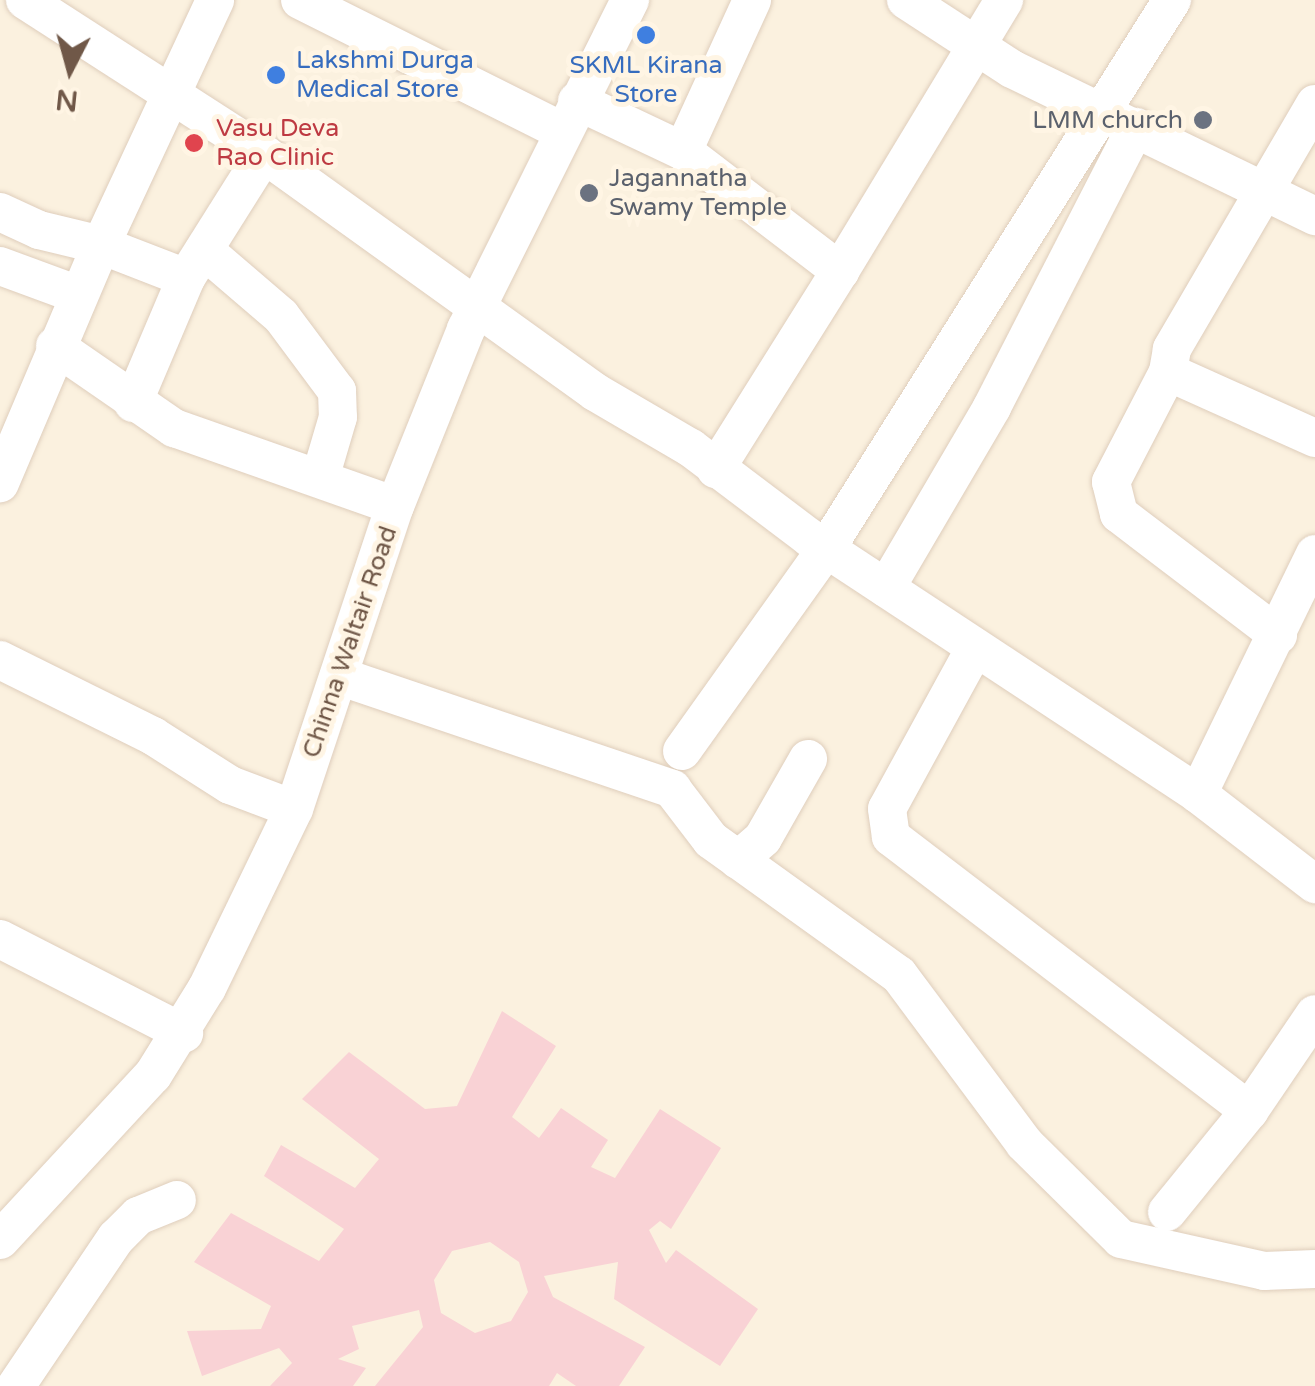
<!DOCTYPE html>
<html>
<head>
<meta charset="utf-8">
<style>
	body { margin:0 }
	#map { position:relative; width:1315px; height:1386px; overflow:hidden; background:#fbf1df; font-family:"Varela Round",sans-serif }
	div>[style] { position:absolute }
	.medical>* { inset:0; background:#f9d2d5 }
	.roads { filter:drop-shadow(0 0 2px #dfcebc) drop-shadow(0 0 2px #dfcebc) }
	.minor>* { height:38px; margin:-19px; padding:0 19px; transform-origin:19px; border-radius:19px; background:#fff }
	.dots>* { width:28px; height:28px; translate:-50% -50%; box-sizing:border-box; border:5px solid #fff5e4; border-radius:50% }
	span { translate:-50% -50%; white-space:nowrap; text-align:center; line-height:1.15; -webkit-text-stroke:10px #fff5e4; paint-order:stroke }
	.shop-label { font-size:25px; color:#366cbe }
	.left { translate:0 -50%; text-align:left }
	.worship-label { font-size:25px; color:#5b616d }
	.right { translate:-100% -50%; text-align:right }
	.health-label { font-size:25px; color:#be3a42 }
	.street-label { font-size:25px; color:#705848 }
	.north { position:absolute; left:20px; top:20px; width:100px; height:100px; -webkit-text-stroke:8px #fff5e4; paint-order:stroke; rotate:186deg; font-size:28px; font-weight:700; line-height:40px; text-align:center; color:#705848 }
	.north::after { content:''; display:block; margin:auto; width:35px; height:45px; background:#705848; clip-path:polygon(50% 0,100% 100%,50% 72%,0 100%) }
</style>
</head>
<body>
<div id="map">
	<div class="medical">
		<i style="clip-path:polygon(evenodd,502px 1011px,556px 1046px,512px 1117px,539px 1138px,561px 1108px,608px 1140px,591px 1167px,615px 1178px,660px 1109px,721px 1148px,671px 1229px,660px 1221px,649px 1230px,666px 1263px,676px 1250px,758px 1309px,720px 1366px,614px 1299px,618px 1262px,544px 1276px,553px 1297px,645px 1347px,619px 1386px,576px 1386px,557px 1373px,549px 1386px,375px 1386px,423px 1327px,419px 1310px,352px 1326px,359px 1349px,338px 1359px,366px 1368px,353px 1386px,270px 1386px,292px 1363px,279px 1348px,202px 1376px,187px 1331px,261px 1329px,271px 1306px,194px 1262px,231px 1213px,319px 1261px,344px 1229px,264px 1176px,281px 1145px,355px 1188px,379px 1159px,302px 1099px,349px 1052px,425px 1109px,457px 1106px,502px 1011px,490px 1242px,519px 1262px,528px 1292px,511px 1321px,475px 1333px,441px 1313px,434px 1280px,452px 1251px,490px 1242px)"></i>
	</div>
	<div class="roads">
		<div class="minor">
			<i style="left:25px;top:0;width:284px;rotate:32.8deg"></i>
			<i style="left:264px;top:154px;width:408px;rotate:35.7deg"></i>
			<i style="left:595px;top:392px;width:111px;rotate:30.3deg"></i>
			<i style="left:691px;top:448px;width:149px;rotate:37.1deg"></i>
			<i style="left:810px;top:538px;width:465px;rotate:33.4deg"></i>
			<i style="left:1198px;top:794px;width:148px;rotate:37.6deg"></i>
			<i style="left:300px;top:0;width:295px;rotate:26.6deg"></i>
			<i style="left:906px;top:0;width:126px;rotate:33.1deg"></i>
			<i style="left:1012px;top:69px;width:337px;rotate:25.9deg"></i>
			<i style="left:577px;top:101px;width:117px;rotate:25.3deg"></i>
			<i style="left:683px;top:151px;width:198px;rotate:37.4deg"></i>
			<i style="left:840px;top:271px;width:234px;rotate:122.1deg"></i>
			<i style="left:1315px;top:104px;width:284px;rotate:120.3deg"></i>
			<i style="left:1172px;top:349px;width:23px;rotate:100deg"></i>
			<i style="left:1168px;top:372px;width:161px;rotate:24.2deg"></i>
			<i style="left:683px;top:151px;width:166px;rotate:-65.4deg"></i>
			<i style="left:0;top:212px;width:43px;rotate:24.8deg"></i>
			<i style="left:39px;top:230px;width:64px;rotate:13.6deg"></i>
			<i style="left:101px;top:245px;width:259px;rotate:113deg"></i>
			<i style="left:204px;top:250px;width:101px;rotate:40.6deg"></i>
			<i style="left:281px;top:316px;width:94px;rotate:53.3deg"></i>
			<i style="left:337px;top:391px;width:26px;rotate:88deg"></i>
			<i style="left:338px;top:417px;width:64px;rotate:106.4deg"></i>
			<i style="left:0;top:266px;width:81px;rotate:20.2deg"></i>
			<i style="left:840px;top:271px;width:317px;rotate:-58.8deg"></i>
			<i style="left:186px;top:278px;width:91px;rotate:-158.8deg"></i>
			<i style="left:101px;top:245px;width:270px;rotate:-65deg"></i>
			<i style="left:55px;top:346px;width:145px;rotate:34.6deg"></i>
			<i style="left:174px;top:428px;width:234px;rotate:19.4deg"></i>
			<i style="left:1168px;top:372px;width:124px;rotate:117.4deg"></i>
			<i style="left:1111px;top:482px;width:33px;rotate:76deg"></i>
			<i style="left:1119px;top:514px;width:200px;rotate:37.3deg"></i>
			<i style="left:133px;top:403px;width:136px;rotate:-67deg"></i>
			<i style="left:186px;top:278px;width:146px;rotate:-57.8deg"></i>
			<i style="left:886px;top:588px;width:210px;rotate:-59.6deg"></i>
			<i style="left:992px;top:407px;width:315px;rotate:-62.8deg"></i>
			<i style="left:975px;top:648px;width:183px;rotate:118.7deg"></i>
			<i style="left:887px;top:809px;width:28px;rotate:82deg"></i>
			<i style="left:891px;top:837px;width:451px;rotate:37.4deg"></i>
			<i style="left:0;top:660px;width:171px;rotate:26.4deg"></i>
			<i style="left:153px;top:736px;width:91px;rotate:32.5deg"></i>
			<i style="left:230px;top:785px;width:68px;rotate:20.6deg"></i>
			<i style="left:339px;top:676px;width:352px;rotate:18.7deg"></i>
			<i style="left:672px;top:789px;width:64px;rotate:52.6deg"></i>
			<i style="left:711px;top:840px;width:231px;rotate:35.7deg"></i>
			<i style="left:899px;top:975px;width:209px;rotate:53.3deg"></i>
			<i style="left:1024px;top:1143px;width:136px;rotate:44.7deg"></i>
			<i style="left:1121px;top:1239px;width:147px;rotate:12.6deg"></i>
			<i style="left:1264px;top:1271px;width:51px;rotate:-2.2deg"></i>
			<i style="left:682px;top:751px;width:248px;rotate:-54.5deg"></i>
			<i style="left:826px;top:549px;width:649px;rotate:-57.78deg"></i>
			<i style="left:1198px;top:794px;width:267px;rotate:-64deg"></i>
			<i style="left:738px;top:860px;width:33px;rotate:-41deg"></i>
			<i style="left:763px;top:838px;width:91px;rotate:-60.3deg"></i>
			<i style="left:0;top:939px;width:207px;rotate:27.1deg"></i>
			<i style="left:1167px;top:1212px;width:130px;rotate:-50.9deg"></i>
			<i style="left:1249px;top:1111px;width:117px;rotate:-55.8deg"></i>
			<i style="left:0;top:1240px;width:225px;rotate:-47.2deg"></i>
			<i style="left:153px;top:1075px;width:102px;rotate:-58.2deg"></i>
			<i style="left:207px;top:988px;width:199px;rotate:-64.1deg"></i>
			<i style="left:294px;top:809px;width:319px;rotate:-71.6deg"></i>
			<i style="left:395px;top:506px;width:191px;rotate:-68.1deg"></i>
			<i style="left:466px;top:329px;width:368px;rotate:-63.5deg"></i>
			<i style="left:16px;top:1386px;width:179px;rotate:-56deg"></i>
			<i style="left:116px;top:1238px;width:31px;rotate:-45deg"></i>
			<i style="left:138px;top:1216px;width:42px;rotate:-22.3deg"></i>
		</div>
	</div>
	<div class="dots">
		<i style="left:646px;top:35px;background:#3f7fe0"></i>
		<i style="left:276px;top:75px;background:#3f7fe0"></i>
		<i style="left:1203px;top:120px;background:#6b7280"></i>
		<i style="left:194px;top:143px;background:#e0444e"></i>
		<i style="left:589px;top:193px;background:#6b7280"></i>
	</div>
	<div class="shop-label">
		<span class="left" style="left:296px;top:75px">Lakshmi Durga<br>Medical Store</span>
		<span style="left:646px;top:80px">SKML Kirana<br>Store</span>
	</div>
	<div class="worship-label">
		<span class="right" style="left:1183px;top:120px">LMM church</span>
		<span class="left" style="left:609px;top:193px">Jagannatha<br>Swamy Temple</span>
	</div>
	<div class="health-label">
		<span class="left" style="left:216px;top:143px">Vasu Deva<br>Rao Clinic</span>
	</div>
	<div class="street-label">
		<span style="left:350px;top:642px;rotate:-71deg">Chinna Waltair Road</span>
	</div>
	<div class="north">N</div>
</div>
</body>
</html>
